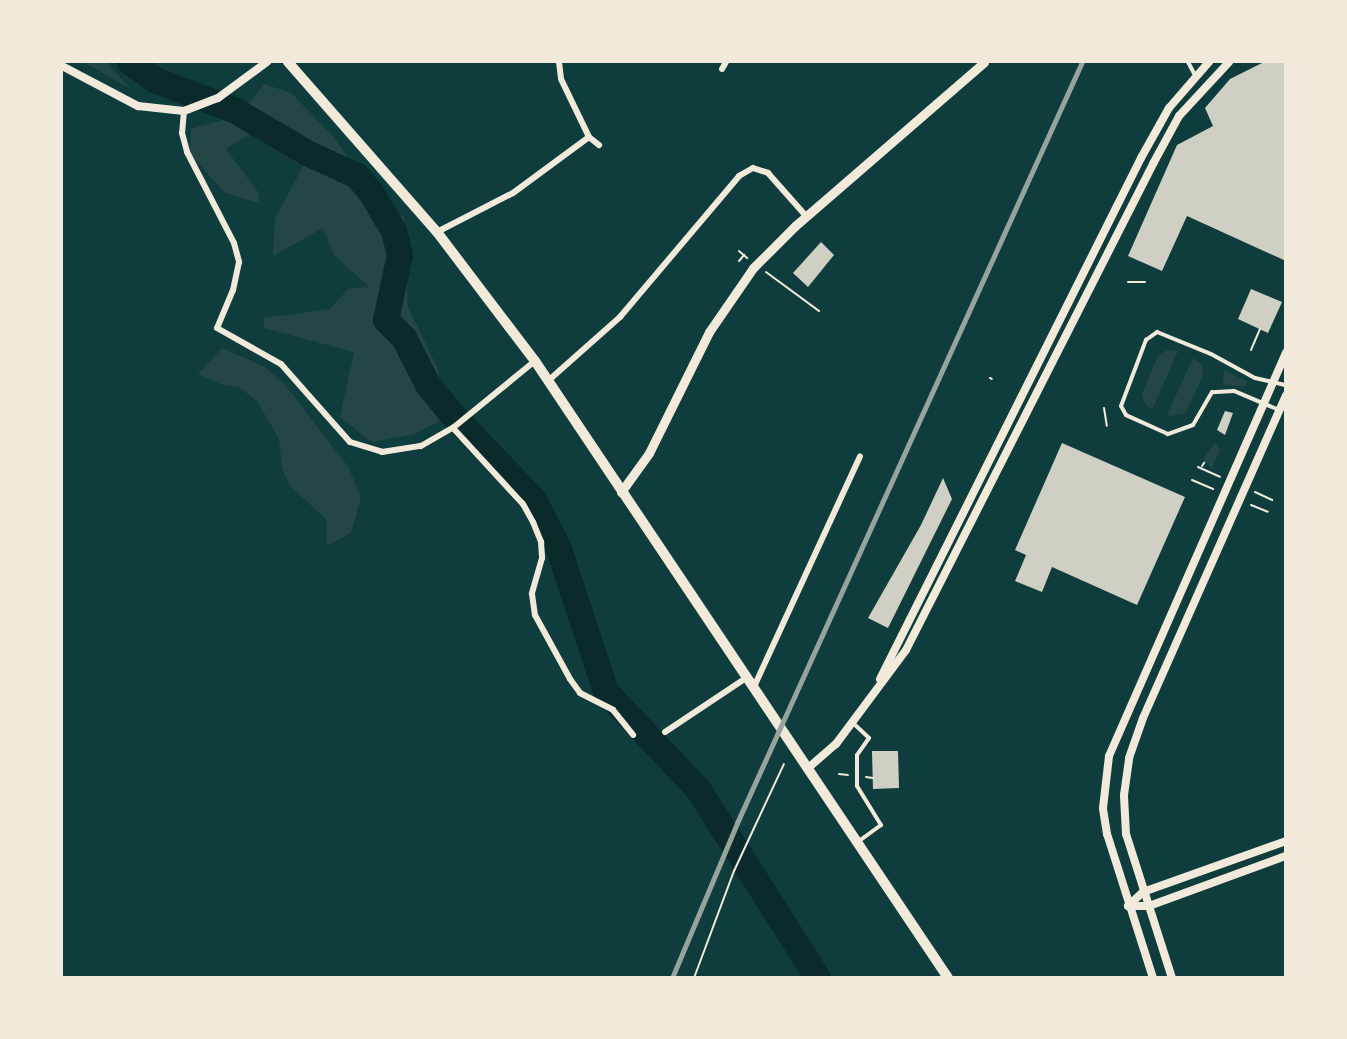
<!DOCTYPE html>
<html>
<head>
<meta charset="utf-8">
<style>
	body { margin:0 }
	#map { position:relative; width:1347px; height:1039px; overflow:hidden; background:#0f3d3e; font-family:Inter,sans-serif }
	div>[style] { position:absolute }
	.green>* { inset:0; background:#244646 }
	.river>* { height:26px; margin:-13px; padding:0 13px; transform-origin:13px; border-radius:13px; background:#0a2a2b }
	.building>* { inset:0; background:#cfcfc3 }
	.path>* { height:2px; margin:-1px; padding:0 1px; transform-origin:1px; border-radius:1px; background:#f1e9da }
	.service>* { height:4px; margin:-2px; padding:0 2px; transform-origin:2px; border-radius:2px; background:#f1e9da }
	.minor>* { height:6px; margin:-3px; padding:0 3px; transform-origin:3px; border-radius:3px; background:#f1e9da }
	.tertiary>* { height:8px; margin:-4px; padding:0 4px; transform-origin:4px; border-radius:4px; background:#f1e9da }
	.secondary>* { height:9px; margin:-4.5px; padding:0 4.5px; transform-origin:4.5px; border-radius:4.5px; background:#f1e9da }
	.primary>* { height:10px; margin:-5px; padding:0 5px; transform-origin:5px; border-radius:5px; background:#f1e9da }
	.rail>* { height:4.5px; margin:-2.25px; padding:0 2.25px; transform-origin:2.25px; border-radius:2.25px; background:#97a49c }
	span { translate:-50% -50%; white-space:nowrap; text-align:center; line-height:1.15; -webkit-text-stroke:4.5px #f1e9da; paint-order:stroke }
	.frame { position:absolute; inset:0; border:63px solid #f1e9da; pointer-events:none }
</style>
</head>
<body>
<div id="map">
	<div class="green">
		<i style="clip-path:polygon(83px 62px,106px 62px,130px 88px)"></i>
		<i style="clip-path:polygon(264px 84px,291px 93px,332px 135px,368px 185px,404px 218px,408px 307px,438px 369px,443px 419px,415px 434px,372px 442px,340px 417px,354px 352px,264px 328px,264px 318px,330px 309px,348px 289px,369px 287px,334px 255px,323px 228px,273px 256px,275px 219px,303px 166px,250px 134px,226px 149px,258px 192px,259px 203px,225px 193px,190px 154px,191px 129px,229px 118px,249px 104px)"></i>
		<i style="clip-path:polygon(222px 348px,265px 367px,287px 387px,349px 468px,361px 498px,351px 533px,327px 546px,327px 520px,290px 486px,282px 468px,279px 439px,257px 401px,239px 387px,220px 384px,198px 374px)"></i>
		<i style="clip-path:polygon(1168px 350px,1178px 351px,1152px 410px,1145px 404px,1142px 394px,1158px 355px)"></i>
		<i style="clip-path:polygon(1193px 358px,1202px 365px,1203px 375px,1186px 413px,1166px 417px)"></i>
		<i style="clip-path:polygon(1224px 370px,1248px 382px,1244px 387px,1223px 384px)"></i>
		<i style="clip-path:polygon(1215px 443px,1220px 450px,1212px 469px,1203px 459px)"></i>
	</div>
	<div class="river">
		<i style="left:130px;top:62px;width:31px;rotate:36deg"></i>
		<i style="left:155px;top:80px;width:87px;rotate:20.9deg"></i>
		<i style="left:236px;top:111px;width:82px;rotate:30.6deg"></i>
		<i style="left:307px;top:153px;width:55px;rotate:24.7deg"></i>
		<i style="left:357px;top:176px;width:23px;rotate:50deg"></i>
		<i style="left:372px;top:194px;width:43px;rotate:59.3deg"></i>
		<i style="left:394px;top:231px;width:25px;rotate:76deg"></i>
		<i style="left:400px;top:255px;width:66px;rotate:102.2deg"></i>
		<i style="left:386px;top:320px;width:25px;rotate:45deg"></i>
		<i style="left:404px;top:338px;width:53px;rotate:62.9deg"></i>
		<i style="left:428px;top:385px;width:33px;rotate:51deg"></i>
		<i style="left:449px;top:411px;width:123px;rotate:46.3deg"></i>
		<i style="left:534px;top:500px;width:55px;rotate:63deg"></i>
		<i style="left:559px;top:549px;width:151px;rotate:71.8deg"></i>
		<i style="left:606px;top:692px;width:134px;rotate:46.5deg"></i>
		<i style="left:698px;top:789px;width:224px;rotate:57.6deg"></i>
	</div>
	<div class="building">
		<i style="clip-path:polygon(1264px 62px,1286px 62px,1286px 261px,1187px 216px,1162px 271px,1128px 256px,1177px 145px,1213px 126px,1205px 108px,1230px 79px)"></i>
		<i style="clip-path:polygon(821px 242px,834px 255px,808px 287px,793px 273px)"></i>
		<i style="clip-path:polygon(1251px 289px,1282px 302px,1268px 333px,1238px 319px)"></i>
		<i style="clip-path:polygon(1225px 411px,1233px 413px,1225px 435px,1217px 430px)"></i>
		<i style="clip-path:polygon(1062px 443px,1185px 497px,1137px 605px,1052px 567px,1042px 592px,1015px 581px,1026px 555px,1015px 550px)"></i>
		<i style="clip-path:polygon(943px 478px,952px 499px,888px 628px,868px 618px,921px 525px)"></i>
		<i style="clip-path:polygon(872px 751px,898px 751px,899px 788px,873px 789px)"></i>
	</div>
	<div class="path">
		<i style="left:739px;top:251px;width:11px;rotate:41deg"></i>
		<i style="left:739px;top:261px;width:8px;rotate:-50deg"></i>
		<i style="left:766px;top:272px;width:66px;rotate:36.3deg"></i>
		<i style="left:1128px;top:282px;width:17px"></i>
		<i style="left:1251px;top:350px;width:23px;rotate:-67deg"></i>
		<i style="left:990px;top:378px;width:2px;rotate:27deg"></i>
		<i style="left:1104px;top:408px;width:18px;rotate:81deg"></i>
		<i style="left:1202px;top:466px;width:4px;rotate:-56deg"></i>
		<i style="left:1198px;top:467px;width:24px;rotate:24deg"></i>
		<i style="left:1192px;top:480px;width:23px;rotate:23deg"></i>
		<i style="left:1255px;top:492px;width:19px;rotate:25deg"></i>
		<i style="left:1251px;top:505px;width:18px;rotate:22deg"></i>
		<i style="left:839px;top:774px;width:9px;rotate:6deg"></i>
		<i style="left:866px;top:777px;width:7px;rotate:8deg"></i>
		<i style="left:694px;top:978px;width:114px;rotate:-69.5deg"></i>
		<i style="left:734px;top:871px;width:118px;rotate:-65deg"></i>
	</div>
	<div class="service">
		<i style="left:1188px;top:62px;width:15px;rotate:62deg"></i>
		<i style="left:1279px;top:410px;width:49px;rotate:-157.1deg"></i>
		<i style="left:1234px;top:391px;width:22px;rotate:177deg"></i>
		<i style="left:1212px;top:392px;width:38px;rotate:120deg"></i>
		<i style="left:1193px;top:425px;width:27px;rotate:160deg"></i>
		<i style="left:1168px;top:434px;width:46px;rotate:-155.7deg"></i>
		<i style="left:1126px;top:415px;width:10px;rotate:-119deg"></i>
		<i style="left:1121px;top:406px;width:71px;rotate:-69.3deg"></i>
		<i style="left:1146px;top:340px;width:14px;rotate:-36deg"></i>
		<i style="left:1157px;top:332px;width:58px;rotate:22.2deg"></i>
		<i style="left:1211px;top:354px;width:50px;rotate:28.6deg"></i>
		<i style="left:1255px;top:378px;width:32px;rotate:13deg"></i>
		<i style="left:853px;top:723px;width:22px;rotate:43deg"></i>
		<i style="left:869px;top:738px;width:21px;rotate:125deg"></i>
		<i style="left:857px;top:755px;width:31px;rotate:90deg"></i>
		<i style="left:857px;top:786px;width:46px;rotate:58.4deg"></i>
		<i style="left:881px;top:825px;width:29px;rotate:144deg"></i>
	</div>
	<div class="minor">
		<i style="left:559px;top:62px;width:17px;rotate:83deg"></i>
		<i style="left:561px;top:79px;width:64px;rotate:64.2deg"></i>
		<i style="left:722px;top:69px;width:8px;rotate:-60deg"></i>
		<i style="left:184px;top:111px;width:22px;rotate:95deg"></i>
		<i style="left:182px;top:133px;width:20px;rotate:75deg"></i>
		<i style="left:187px;top:152px;width:102px;rotate:62.7deg"></i>
		<i style="left:234px;top:243px;width:20px;rotate:75deg"></i>
		<i style="left:239px;top:262px;width:29px;rotate:102deg"></i>
		<i style="left:233px;top:290px;width:41px;rotate:112.8deg"></i>
		<i style="left:217px;top:328px;width:73px;rotate:29.4deg"></i>
		<i style="left:281px;top:364px;width:104px;rotate:48.5deg"></i>
		<i style="left:350px;top:442px;width:34px;rotate:17deg"></i>
		<i style="left:382px;top:452px;width:39px;rotate:-9deg"></i>
		<i style="left:421px;top:446px;width:38px;rotate:-30deg"></i>
		<i style="left:454px;top:427px;width:104px;rotate:-39.2deg"></i>
		<i style="left:437px;top:232px;width:85px;rotate:-27.2deg"></i>
		<i style="left:513px;top:193px;width:94px;rotate:-36.4deg"></i>
		<i style="left:589px;top:137px;width:13px;rotate:39deg"></i>
		<i style="left:549px;top:380px;width:95px;rotate:-41.6deg"></i>
		<i style="left:620px;top:317px;width:185px;rotate:-49.8deg"></i>
		<i style="left:739px;top:176px;width:16px;rotate:-30deg"></i>
		<i style="left:753px;top:168px;width:16px;rotate:18deg"></i>
		<i style="left:768px;top:173px;width:57px;rotate:48.5deg"></i>
		<i style="left:453px;top:428px;width:103px;rotate:47.4deg"></i>
		<i style="left:523px;top:504px;width:21px;rotate:61deg"></i>
		<i style="left:533px;top:522px;width:22px;rotate:68deg"></i>
		<i style="left:541px;top:542px;width:16px;rotate:86deg"></i>
		<i style="left:542px;top:558px;width:37px;rotate:106deg"></i>
		<i style="left:532px;top:594px;width:21px;rotate:82deg"></i>
		<i style="left:535px;top:615px;width:73px;rotate:61.3deg"></i>
		<i style="left:570px;top:679px;width:17px;rotate:54deg"></i>
		<i style="left:580px;top:693px;width:37px;rotate:27deg"></i>
		<i style="left:613px;top:710px;width:32px;rotate:51deg"></i>
		<i style="left:753px;top:689px;width:256px;rotate:-65.3deg"></i>
		<i style="left:665px;top:732px;width:97px;rotate:-33.7deg"></i>
	</div>
	<div class="tertiary">
		<i style="left:62px;top:66px;width:86px;rotate:27.8deg"></i>
		<i style="left:138px;top:106px;width:46px;rotate:6.2deg"></i>
		<i style="left:184px;top:111px;width:36px;rotate:-21deg"></i>
		<i style="left:218px;top:98px;width:61px;rotate:-36.3deg"></i>
		<i style="left:880px;top:679px;width:583px;rotate:-63.39deg"></i>
		<i style="left:1141px;top:158px;width:57px;rotate:-60.8deg"></i>
		<i style="left:1169px;top:108px;width:61px;rotate:-49deg"></i>
		<i style="left:807px;top:769px;width:38px;rotate:-41deg"></i>
		<i style="left:836px;top:744px;width:117px;rotate:-53.3deg"></i>
		<i style="left:906px;top:650px;width:547px;rotate:-63.06deg"></i>
		<i style="left:1154px;top:162px;width:52px;rotate:-61.5deg"></i>
		<i style="left:1179px;top:116px;width:74px;rotate:-47.2deg"></i>
		<i style="left:1128px;top:906px;width:21px;rotate:-43deg"></i>
		<i style="left:1143px;top:892px;width:152px;rotate:-19.6deg"></i>
		<i style="left:1128px;top:906px;width:21px"></i>
		<i style="left:1149px;top:906px;width:146px;rotate:-20.1deg"></i>
		<i style="left:1153px;top:978px;width:151px;rotate:-107.7deg"></i>
		<i style="left:1107px;top:834px;width:26px;rotate:-99deg"></i>
		<i style="left:1103px;top:808px;width:52px;rotate:-83.4deg"></i>
		<i style="left:1109px;top:756px;width:441px;rotate:-66.3deg"></i>
		<i style="left:1172px;top:978px;width:151px;rotate:-107.7deg"></i>
		<i style="left:1126px;top:834px;width:39px;rotate:-93deg"></i>
		<i style="left:1124px;top:795px;width:37px;rotate:-82deg"></i>
		<i style="left:1129px;top:758px;width:42px;rotate:-70.7deg"></i>
		<i style="left:1143px;top:718px;width:353px;rotate:-66.1deg"></i>
	</div>
	<div class="secondary">
		<i style="left:621px;top:492px;width:48px;rotate:-54.3deg"></i>
		<i style="left:649px;top:453px;width:135px;rotate:-63.6deg"></i>
		<i style="left:709px;top:332px;width:78px;rotate:-55.5deg"></i>
		<i style="left:753px;top:268px;width:59px;rotate:-45deg"></i>
		<i style="left:795px;top:226px;width:250px;rotate:-40.9deg"></i>
	</div>
	<div class="primary">
		<i style="left:288px;top:62px;width:226px;rotate:48.8deg"></i>
		<i style="left:437px;top:232px;width:162px;rotate:52.8deg"></i>
		<i style="left:535px;top:361px;width:742px;rotate:56.2deg"></i>
	</div>
	<div class="rail">
		<i style="left:672px;top:978px;width:168px;rotate:-67.2deg"></i>
		<i style="left:737px;top:823px;width:836px;rotate:-65.61deg"></i>
	</div>
	<div class="frame"></div>
</div>
</body>
</html>
